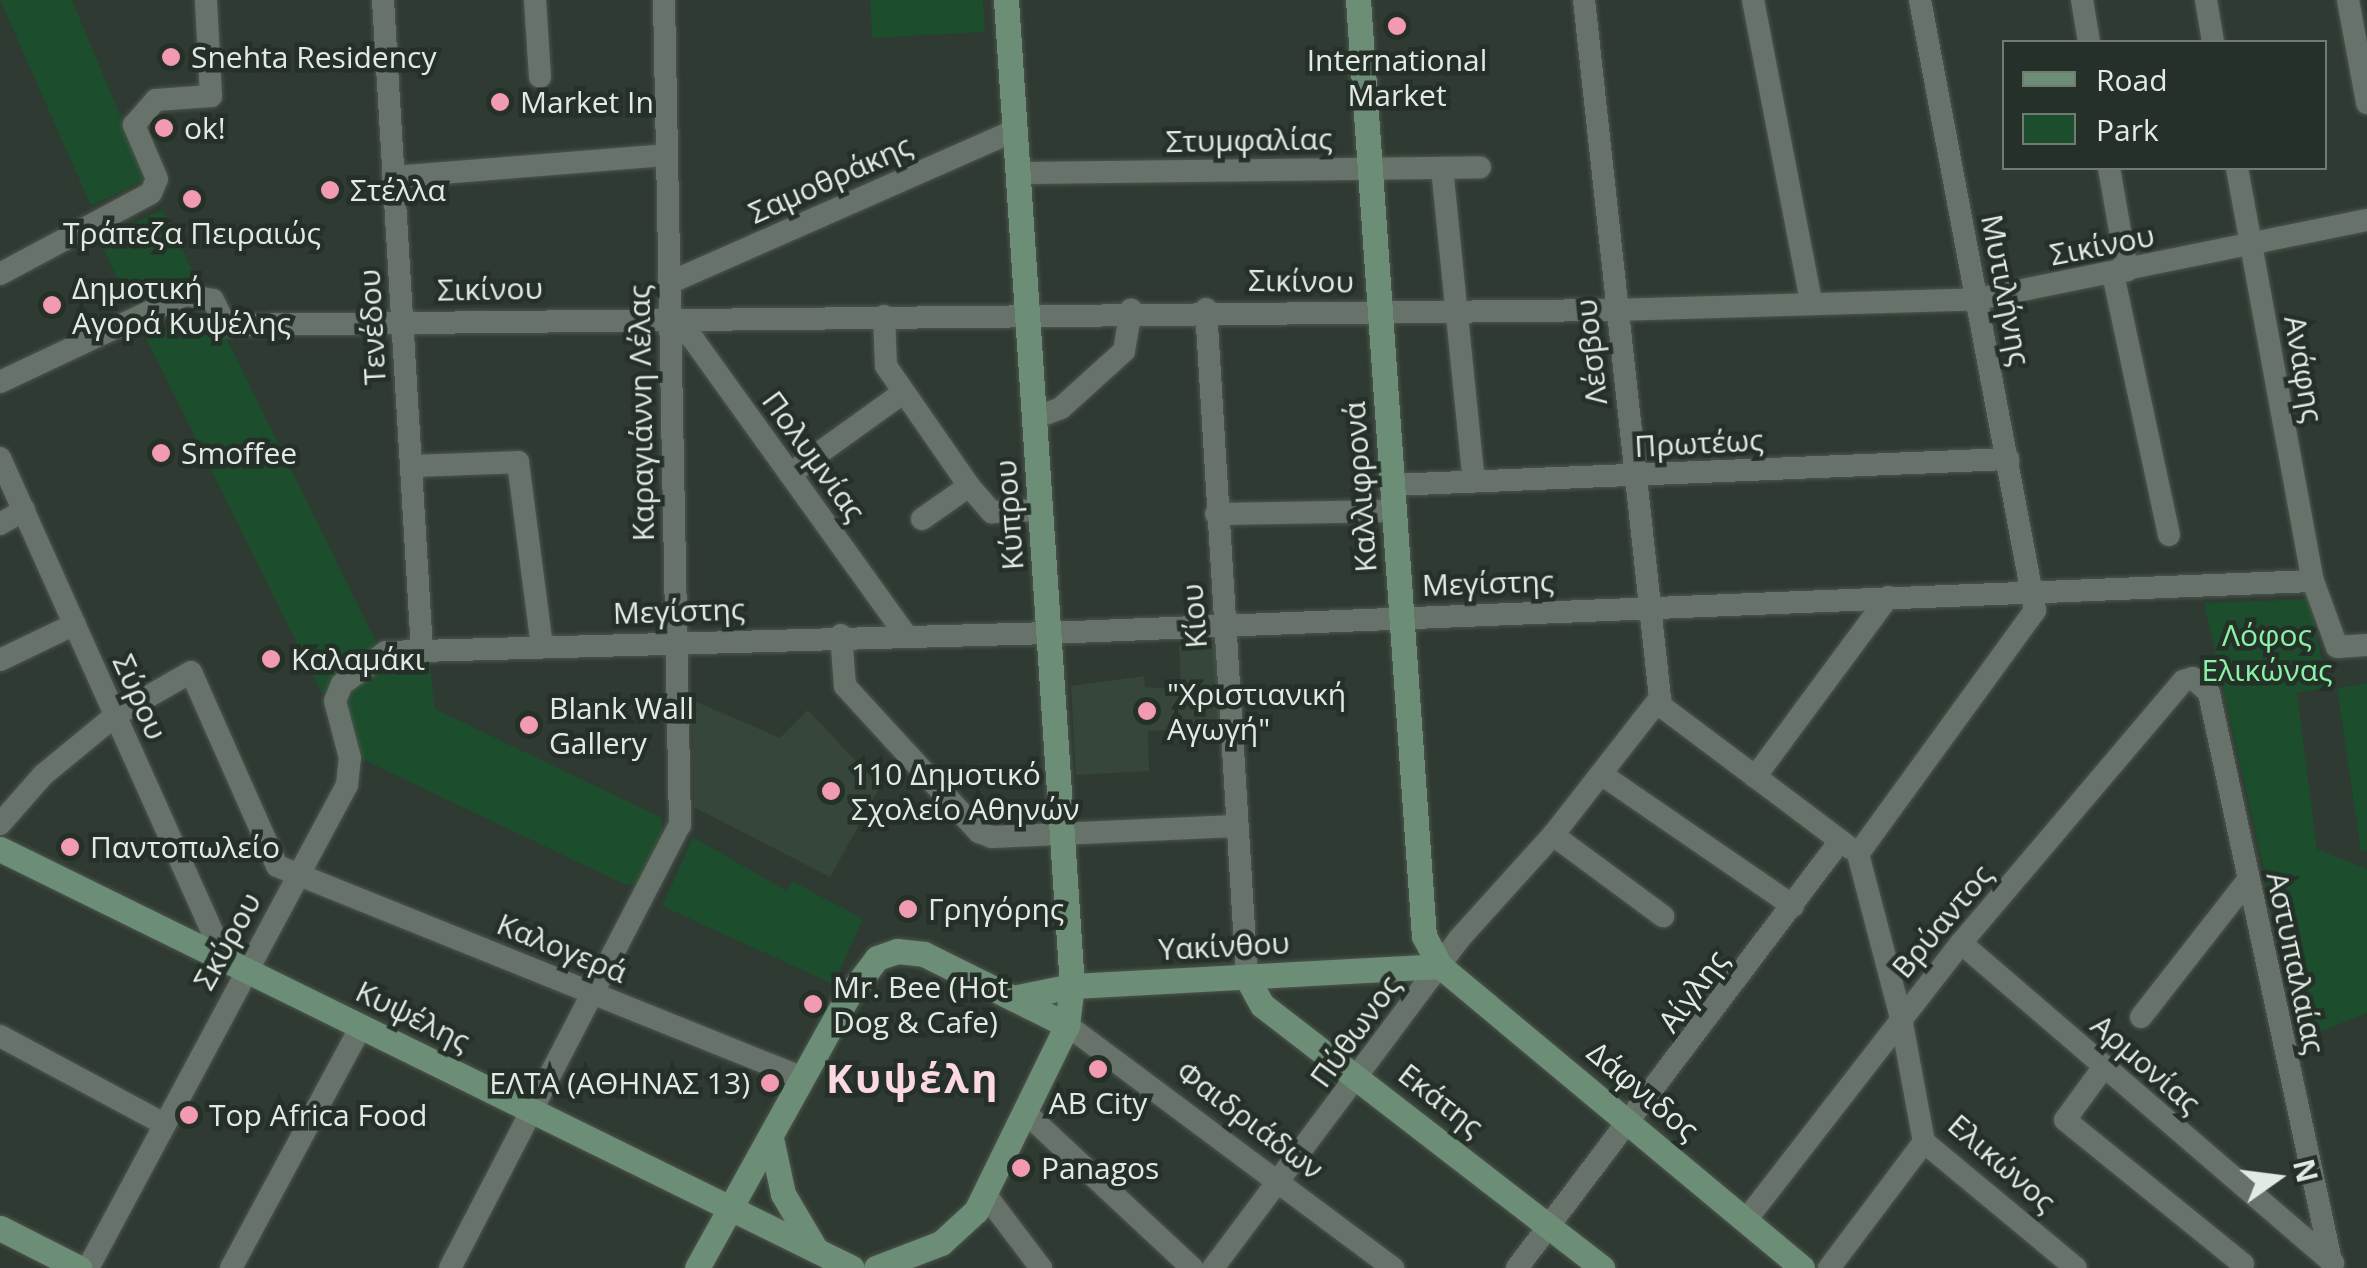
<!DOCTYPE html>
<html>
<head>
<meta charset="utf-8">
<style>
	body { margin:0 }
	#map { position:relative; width:2367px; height:1268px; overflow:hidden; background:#2f3a32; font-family:"Open Sans",sans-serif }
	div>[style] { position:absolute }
	.built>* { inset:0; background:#37463a }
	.green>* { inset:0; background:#1c4d2c }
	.roads { filter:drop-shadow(0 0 2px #4c554e) drop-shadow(0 0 2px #4c554e) }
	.street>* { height:22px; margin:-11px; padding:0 11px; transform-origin:11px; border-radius:11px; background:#67736a }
	.secondary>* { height:25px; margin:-12.5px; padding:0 12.5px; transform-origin:12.5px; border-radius:12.5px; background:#6d8e76 }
	.dots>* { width:28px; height:28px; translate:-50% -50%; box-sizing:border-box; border:5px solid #253028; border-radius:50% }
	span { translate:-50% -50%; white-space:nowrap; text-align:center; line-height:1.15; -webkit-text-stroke:9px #253028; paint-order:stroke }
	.poi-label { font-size:30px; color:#e3eae5 }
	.left { translate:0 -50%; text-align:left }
	.right { translate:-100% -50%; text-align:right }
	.street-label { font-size:30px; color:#e3eae5 }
	.park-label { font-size:30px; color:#8bf1a7 }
	.district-label { font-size:40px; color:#fcd9e2; font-weight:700; letter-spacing:2.5px }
	.legend { position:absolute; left:2002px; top:40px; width:325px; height:130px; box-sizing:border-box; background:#253028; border:2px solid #717a74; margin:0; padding:12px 18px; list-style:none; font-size:30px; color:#e3eae5 }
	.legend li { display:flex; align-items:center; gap:20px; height:50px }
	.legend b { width:50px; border:2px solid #717a74 }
	.north { position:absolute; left:2227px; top:1128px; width:100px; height:100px; -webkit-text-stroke:8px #253028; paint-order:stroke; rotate:76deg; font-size:28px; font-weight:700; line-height:40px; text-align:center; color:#e3eae5 }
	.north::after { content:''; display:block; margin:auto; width:35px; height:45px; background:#e3eae5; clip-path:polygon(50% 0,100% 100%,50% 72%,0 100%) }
</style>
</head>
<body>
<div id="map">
	<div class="built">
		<i style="clip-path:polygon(1217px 643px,1222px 727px,1148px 731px,1149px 771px,1076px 775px,1071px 686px,1144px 676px,1145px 687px,1181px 690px,1179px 645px)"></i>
		<i style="clip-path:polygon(692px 700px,780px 738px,808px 710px,880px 787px,830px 877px,694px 807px)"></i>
	</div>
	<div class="green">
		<i style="clip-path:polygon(0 0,72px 0,147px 179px,91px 206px)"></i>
		<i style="clip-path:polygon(870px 0,983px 0,985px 32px,872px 38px)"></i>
		<i style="clip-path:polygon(163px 210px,195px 276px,131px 307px,99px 239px)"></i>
		<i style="clip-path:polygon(199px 320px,226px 337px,379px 648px,322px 694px,146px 338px)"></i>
		<i style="clip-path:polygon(2309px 599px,2328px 688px,2297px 693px,2317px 849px,2367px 869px,2367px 1013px,2302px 1039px,2204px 603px)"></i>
		<i style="clip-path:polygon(429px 660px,435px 709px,662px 818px,662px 831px,639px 882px,626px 885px,364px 760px,348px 720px,349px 698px,363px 681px,393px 665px)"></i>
		<i style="clip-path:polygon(2367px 683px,2367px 851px,2361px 852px,2337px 688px)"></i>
		<i style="clip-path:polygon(693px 837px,787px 891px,792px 881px,863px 919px,833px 984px,662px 906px)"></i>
	</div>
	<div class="roads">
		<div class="street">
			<i style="left:383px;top:0;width:652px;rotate:86.57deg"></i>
			<i style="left:535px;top:0;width:77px;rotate:86.3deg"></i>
			<i style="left:1753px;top:0;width:308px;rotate:79.1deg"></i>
			<i style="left:2082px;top:0;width:43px;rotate:80.5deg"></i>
			<i style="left:2206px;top:0;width:43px;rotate:80.5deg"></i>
			<i style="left:2348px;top:0;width:105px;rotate:79.5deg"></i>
			<i style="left:1442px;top:168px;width:315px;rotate:84.2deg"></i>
			<i style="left:2109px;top:168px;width:104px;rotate:80deg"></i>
			<i style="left:2237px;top:168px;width:420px;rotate:79.6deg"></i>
			<i style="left:2313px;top:581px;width:70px;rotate:70deg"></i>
			<i style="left:2337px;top:647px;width:30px;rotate:-4deg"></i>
			<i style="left:1018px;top:173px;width:462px;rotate:-0.7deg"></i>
			<i style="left:393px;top:177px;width:274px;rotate:-4.6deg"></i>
			<i style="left:0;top:274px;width:171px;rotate:-28.2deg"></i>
			<i style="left:151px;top:193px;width:15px;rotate:-67deg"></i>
			<i style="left:157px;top:179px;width:59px;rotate:-113.1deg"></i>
			<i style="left:134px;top:125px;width:33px;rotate:-49deg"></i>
			<i style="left:156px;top:100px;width:55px;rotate:-4.2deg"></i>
			<i style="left:211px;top:96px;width:96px;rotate:-93deg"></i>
			<i style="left:2113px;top:274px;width:267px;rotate:77.9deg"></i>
			<i style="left:669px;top:283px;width:379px;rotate:-23.8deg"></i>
			<i style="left:1206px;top:309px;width:670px;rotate:86.49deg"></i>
			<i style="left:884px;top:316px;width:50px;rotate:87.7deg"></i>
			<i style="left:886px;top:366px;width:146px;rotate:55.3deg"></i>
			<i style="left:969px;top:486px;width:35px;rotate:49deg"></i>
			<i style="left:992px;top:512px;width:49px;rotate:-2.3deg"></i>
			<i style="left:670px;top:318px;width:31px;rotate:42deg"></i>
			<i style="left:693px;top:339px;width:362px;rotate:54.3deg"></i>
			<i style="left:0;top:382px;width:204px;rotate:-25.2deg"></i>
			<i style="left:185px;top:295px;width:28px;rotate:10deg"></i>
			<i style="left:213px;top:300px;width:28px;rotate:64deg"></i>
			<i style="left:225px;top:325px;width:1392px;rotate:-0.62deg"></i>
			<i style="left:1617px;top:310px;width:361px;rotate:-1.7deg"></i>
			<i style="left:1978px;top:299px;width:397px;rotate:-11.5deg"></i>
			<i style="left:1035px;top:418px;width:28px;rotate:-21deg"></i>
			<i style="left:1061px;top:408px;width:85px;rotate:-42.1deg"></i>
			<i style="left:1124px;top:351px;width:42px;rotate:-80.3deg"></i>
			<i style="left:0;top:458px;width:550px;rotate:65.86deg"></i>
			<i style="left:411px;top:466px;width:107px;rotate:-2.1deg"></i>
			<i style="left:518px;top:462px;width:186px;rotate:82.6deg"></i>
			<i style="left:790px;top:474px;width:140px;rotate:-35.7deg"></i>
			<i style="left:1392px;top:485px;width:617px;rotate:-2.42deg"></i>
			<i style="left:1216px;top:514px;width:178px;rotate:-1deg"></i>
			<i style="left:922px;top:519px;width:57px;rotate:-35.1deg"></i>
			<i style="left:0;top:524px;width:28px;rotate:-30deg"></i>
			<i style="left:841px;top:635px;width:51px;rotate:85.5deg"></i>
			<i style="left:845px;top:686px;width:198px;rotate:47.5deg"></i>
			<i style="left:979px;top:832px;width:14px;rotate:21deg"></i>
			<i style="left:992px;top:837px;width:244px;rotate:-2.6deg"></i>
			<i style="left:0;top:660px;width:83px;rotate:-25.6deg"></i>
			<i style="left:1657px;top:703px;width:241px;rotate:36.9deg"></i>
			<i style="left:1601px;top:774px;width:233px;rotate:34.5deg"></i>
			<i style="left:1755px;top:777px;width:224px;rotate:-53.5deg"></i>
			<i style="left:0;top:824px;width:65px;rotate:-48.7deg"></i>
			<i style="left:43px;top:775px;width:94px;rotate:-39.4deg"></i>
			<i style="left:116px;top:715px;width:86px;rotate:-29.8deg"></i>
			<i style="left:191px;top:672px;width:212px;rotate:66.1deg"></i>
			<i style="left:277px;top:866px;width:567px;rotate:21.95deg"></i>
			<i style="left:1553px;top:835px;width:137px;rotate:36.4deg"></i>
			<i style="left:1858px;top:854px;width:301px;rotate:-54deg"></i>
			<i style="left:2035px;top:610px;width:621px;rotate:-100.68deg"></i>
			<i style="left:1858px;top:854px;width:170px;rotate:75.3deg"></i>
			<i style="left:1901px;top:1018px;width:126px;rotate:79.5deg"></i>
			<i style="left:1924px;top:1142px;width:197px;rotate:39.7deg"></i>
			<i style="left:1961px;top:943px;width:491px;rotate:40.7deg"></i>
			<i style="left:2141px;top:1017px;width:174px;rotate:-52deg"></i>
			<i style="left:1067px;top:1025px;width:407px;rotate:36.7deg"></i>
			<i style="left:0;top:1036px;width:186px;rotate:28.2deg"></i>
			<i style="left:2103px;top:1068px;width:64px;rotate:126.2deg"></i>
			<i style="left:2065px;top:1120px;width:229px;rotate:39deg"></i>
			<i style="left:1027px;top:1114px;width:226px;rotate:43deg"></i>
			<i style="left:985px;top:1194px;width:93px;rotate:52.9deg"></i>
			<i style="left:1746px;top:1220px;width:351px;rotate:-52.2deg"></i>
			<i style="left:1961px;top:943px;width:343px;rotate:-49.7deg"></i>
			<i style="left:2183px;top:681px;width:10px;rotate:-17deg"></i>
			<i style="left:2193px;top:678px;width:22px;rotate:43deg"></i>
			<i style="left:2209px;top:693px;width:581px;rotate:77.88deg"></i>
			<i style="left:88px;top:1268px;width:548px;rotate:-61.8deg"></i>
			<i style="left:347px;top:785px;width:27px;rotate:-84deg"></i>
			<i style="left:350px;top:758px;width:59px;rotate:-104.7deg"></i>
			<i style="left:335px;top:701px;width:18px;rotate:-68deg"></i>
			<i style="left:342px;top:684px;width:54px;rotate:-36deg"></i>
			<i style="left:386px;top:652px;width:664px;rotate:-1.64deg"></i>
			<i style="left:1050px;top:633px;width:1264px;rotate:-2.36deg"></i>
			<i style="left:231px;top:1268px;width:274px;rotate:-61.7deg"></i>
			<i style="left:450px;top:1268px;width:499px;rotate:-62.6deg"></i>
			<i style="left:680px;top:825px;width:825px;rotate:-91.11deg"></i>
			<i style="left:1213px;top:1268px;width:411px;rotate:-53.2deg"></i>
			<i style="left:1459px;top:939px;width:140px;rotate:-47.9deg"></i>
			<i style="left:1553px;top:835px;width:174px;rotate:-52deg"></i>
			<i style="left:1660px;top:698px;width:702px;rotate:-96.21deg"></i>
			<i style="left:1517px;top:1268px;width:535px;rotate:-52.89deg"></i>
			<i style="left:1829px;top:1268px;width:158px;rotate:-53deg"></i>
		</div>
		<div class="secondary">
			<i style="left:1358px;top:0;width:938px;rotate:85.97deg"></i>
			<i style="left:1424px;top:936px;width:34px;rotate:62deg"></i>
			<i style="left:1440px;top:966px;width:471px;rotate:39.8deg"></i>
			<i style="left:0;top:849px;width:949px;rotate:26.19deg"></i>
			<i style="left:1247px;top:978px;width:31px;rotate:61deg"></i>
			<i style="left:1262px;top:1005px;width:430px;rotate:37.7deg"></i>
			<i style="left:1013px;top:998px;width:60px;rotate:-11.5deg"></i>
			<i style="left:1072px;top:986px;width:369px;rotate:-3.1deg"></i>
			<i style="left:771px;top:1138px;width:57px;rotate:77.9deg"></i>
			<i style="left:783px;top:1194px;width:65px;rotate:59.5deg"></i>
			<i style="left:0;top:1228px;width:89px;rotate:26.9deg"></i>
			<i style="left:697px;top:1268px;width:308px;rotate:-61deg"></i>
			<i style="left:846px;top:999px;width:51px;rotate:-52.9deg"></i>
			<i style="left:877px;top:958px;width:21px;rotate:-19deg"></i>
			<i style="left:897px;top:951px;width:27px;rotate:6deg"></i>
			<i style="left:924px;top:954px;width:160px;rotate:26.4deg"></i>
			<i style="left:876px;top:1268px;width:70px;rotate:-21deg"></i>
			<i style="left:941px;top:1243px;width:47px;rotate:-42.4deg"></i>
			<i style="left:976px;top:1211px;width:207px;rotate:-63.9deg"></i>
			<i style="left:1067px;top:1025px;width:39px;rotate:-83deg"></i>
			<i style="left:1072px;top:986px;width:988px;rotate:-93.83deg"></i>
		</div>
	</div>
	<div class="dots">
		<i style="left:1397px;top:26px;background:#f19ab2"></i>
		<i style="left:171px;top:57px;background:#f19ab2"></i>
		<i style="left:500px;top:102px;background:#f19ab2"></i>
		<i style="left:164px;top:128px;background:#f19ab2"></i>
		<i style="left:330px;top:190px;background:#f19ab2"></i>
		<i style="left:192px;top:199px;background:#f19ab2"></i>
		<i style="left:52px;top:305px;background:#f19ab2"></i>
		<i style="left:161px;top:453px;background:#f19ab2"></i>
		<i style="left:271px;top:659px;background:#f19ab2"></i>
		<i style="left:1147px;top:711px;background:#f19ab2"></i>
		<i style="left:529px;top:725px;background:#f19ab2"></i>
		<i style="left:831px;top:791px;background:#f19ab2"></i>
		<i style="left:70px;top:847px;background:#f19ab2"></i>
		<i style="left:908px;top:909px;background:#f19ab2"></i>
		<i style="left:813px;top:1004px;background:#f19ab2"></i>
		<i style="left:1098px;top:1069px;background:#f19ab2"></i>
		<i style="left:770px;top:1083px;background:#f19ab2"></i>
		<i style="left:189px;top:1115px;background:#f19ab2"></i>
		<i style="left:1021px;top:1168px;background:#f19ab2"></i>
	</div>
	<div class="poi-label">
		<span class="left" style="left:191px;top:57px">Snehta Residency</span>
		<span style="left:1397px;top:77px">International<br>Market</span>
		<span class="left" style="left:520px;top:102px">Market In</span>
		<span class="left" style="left:184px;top:128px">ok!</span>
		<span class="left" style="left:350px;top:190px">Στέλλα</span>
		<span style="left:192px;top:233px">Τράπεζα Πειραιώς</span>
		<span class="left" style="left:72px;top:305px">Δημοτική<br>Αγορά Κυψέλης</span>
		<span class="left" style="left:181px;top:453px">Smoffee</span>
		<span class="left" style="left:291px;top:659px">Καλαμάκι</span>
		<span class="left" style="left:1167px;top:711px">"Χριστιανική<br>Αγωγή"</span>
		<span class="left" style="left:549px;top:725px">Blank Wall<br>Gallery</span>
		<span class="left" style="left:851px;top:791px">110 Δημοτικό<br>Σχολείο Αθηνών</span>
		<span class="left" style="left:90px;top:847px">Παντοπωλείο</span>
		<span class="left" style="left:928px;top:909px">Γρηγόρης</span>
		<span class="left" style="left:833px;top:1004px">Mr. Bee (Hot<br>Dog &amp; Cafe)</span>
		<span class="right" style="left:750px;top:1083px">ΕΛΤΑ (ΑΘΗΝΑΣ 13)</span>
		<span style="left:1098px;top:1103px">AB City</span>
		<span class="left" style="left:209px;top:1115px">Top Africa Food</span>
		<span class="left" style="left:1041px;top:1168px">Panagos</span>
	</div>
	<div class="street-label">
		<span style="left:1249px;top:140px;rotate:-1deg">Στυμφαλίας</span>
		<span style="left:830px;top:179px;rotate:-24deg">Σαμοθράκης</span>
		<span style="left:2102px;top:245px;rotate:-11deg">Σικίνου</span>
		<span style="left:1301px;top:281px;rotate:1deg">Σικίνου</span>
		<span style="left:490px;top:289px;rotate:-1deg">Σικίνου</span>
		<span style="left:2006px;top:290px;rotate:79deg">Μυτιλήνης</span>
		<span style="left:372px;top:327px;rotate:-93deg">Τενέδου</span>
		<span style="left:1591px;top:352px;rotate:-96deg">Λέσβου</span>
		<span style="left:2304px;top:369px;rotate:80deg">Ανάφης</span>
		<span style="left:641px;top:413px;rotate:-91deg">Καραγιάννη Λέλας</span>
		<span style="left:1699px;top:443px;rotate:-3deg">Πρωτέως</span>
		<span style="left:814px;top:456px;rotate:54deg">Πολυμνίας</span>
		<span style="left:1360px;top:487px;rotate:-94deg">Καλλιφρονά</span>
		<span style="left:1009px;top:515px;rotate:-94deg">Κύπρου</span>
		<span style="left:1488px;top:583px;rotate:-2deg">Μεγίστης</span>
		<span style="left:679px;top:611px;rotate:-2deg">Μεγίστης</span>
		<span style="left:1194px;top:616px;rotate:-94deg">Κίου</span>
		<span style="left:140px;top:697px;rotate:66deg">Σύρου</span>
		<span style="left:1942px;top:921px;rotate:-50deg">Βρύαντος</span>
		<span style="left:227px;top:941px;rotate:-61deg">Σκύρου</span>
		<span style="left:1224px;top:946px;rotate:-3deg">Υακίνθου</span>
		<span style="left:562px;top:948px;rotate:22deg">Καλογερά</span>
		<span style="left:2296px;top:963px;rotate:78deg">Αστυπαλαίας</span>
		<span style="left:1693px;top:991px;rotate:-53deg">Αίγλης</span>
		<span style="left:413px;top:1016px;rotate:26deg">Κυψέλης</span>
		<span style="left:1355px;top:1031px;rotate:-54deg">Πύθωνος</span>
		<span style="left:2146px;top:1064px;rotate:41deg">Αρμονίας</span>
		<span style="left:1643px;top:1091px;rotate:40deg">Δάφνιδος</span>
		<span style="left:1441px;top:1100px;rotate:38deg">Εκάτης</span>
		<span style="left:1250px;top:1120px;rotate:37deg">Φαιδριάδων</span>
		<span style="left:2002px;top:1163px;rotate:41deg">Ελικώνος</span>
	</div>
	<div class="park-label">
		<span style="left:2267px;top:652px">Λόφος<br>Ελικώνας</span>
	</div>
	<div class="district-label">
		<span style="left:913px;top:1078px">Κυψέλη</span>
	</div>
	<ul class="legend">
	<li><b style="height:12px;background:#6d8e76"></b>Road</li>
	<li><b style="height:28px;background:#1c4d2c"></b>Park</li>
	</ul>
	<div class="north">N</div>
</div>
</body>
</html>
